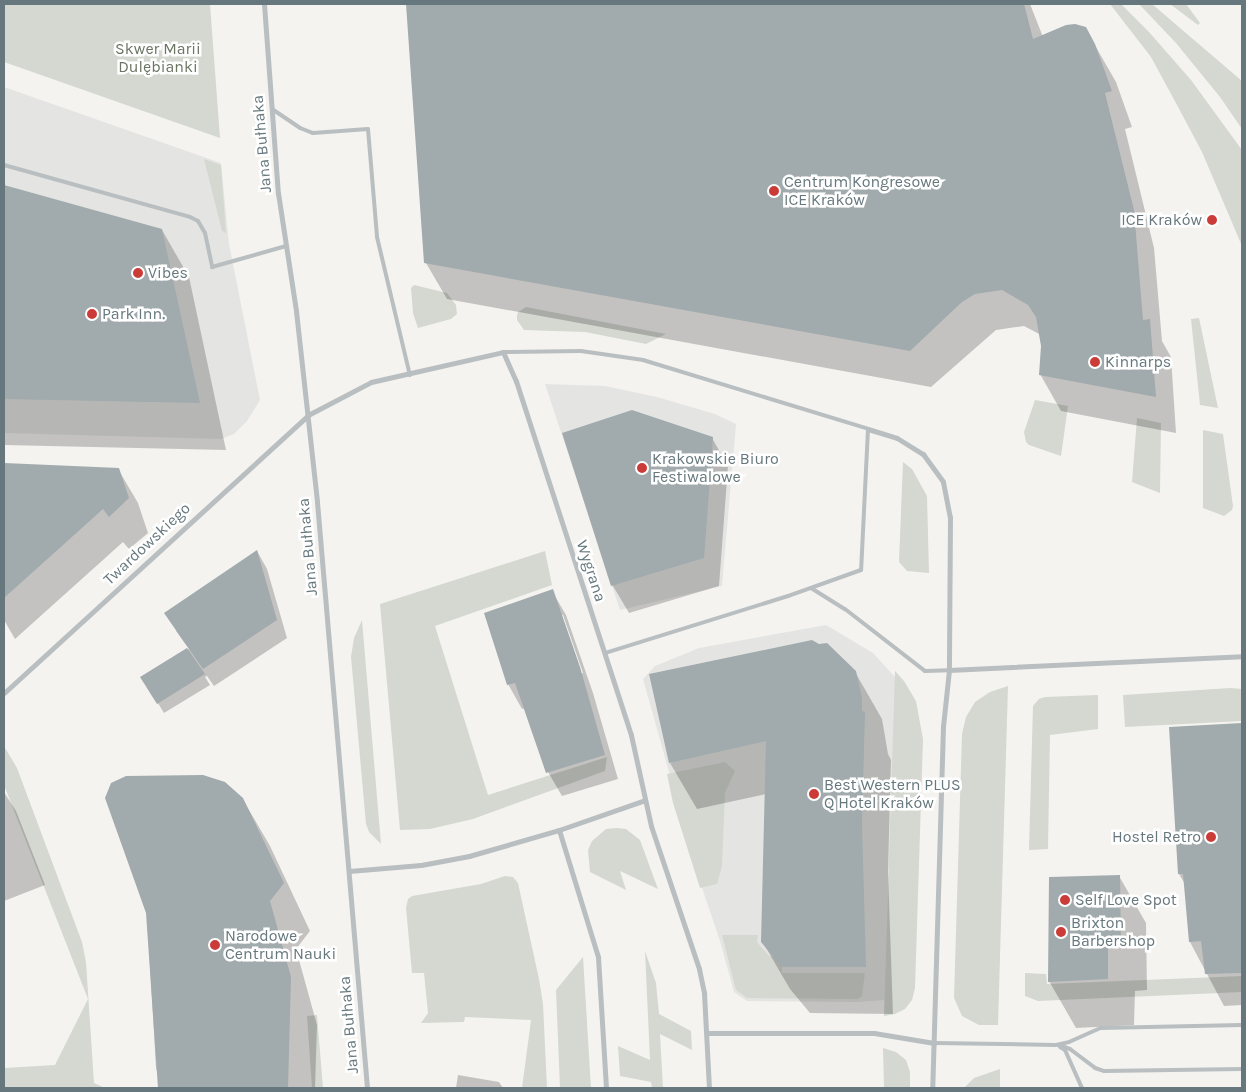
<!DOCTYPE html>
<html>
<head>
<meta charset="utf-8">
<style>
	body { margin:0 }
	#map { position:relative; width:1246px; height:1092px; overflow:hidden; background:#f4f3f0; font-family:Karla,sans-serif }
	div>[style] { position:absolute }
	.built>* { inset:0; background:#e4e5e3 }
	.green>* { inset:0; background:#d4d8d0 }
	.shadow>* { inset:0; background:#0003 }
	.building>* { inset:0; background:#a1aaac }
	.lane>* { height:4px; margin:-2px; padding:0 2px; transform-origin:2px; border-radius:2px; background:#b9bec0 }
	.street>* { height:5px; margin:-2.5px; padding:0 2.5px; transform-origin:2.5px; border-radius:2.5px; background:#b9bec0 }
	.dots>* { width:14px; height:14px; translate:-50% -50%; box-sizing:border-box; border:2px solid #fff; border-radius:50% }
	span { translate:-50% -50%; white-space:nowrap; text-align:center; line-height:1.15; -webkit-text-stroke:5px #fff; paint-order:stroke }
	.park-label { font-size:16px; color:#6b7564 }
	.street-label { font-size:16px; color:#66787d }
	.poi-label { font-size:16px; color:#66787d }
	.left { translate:0 -50%; text-align:left }
	.right { translate:-100% -50%; text-align:right }
	.frame { position:absolute; inset:0; border:5px solid #66787d; pointer-events:none }
</style>
</head>
<body>
<div id="map">
	<div class="built">
		<i style="clip-path:polygon(4px 87px,221px 163px,229px 244px,260px 400px,247px 421px,234px 434px,221px 439px,4px 433px)"></i>
		<i style="clip-path:polygon(545px 384px,605px 386px,657px 397px,715px 414px,736px 424px,722px 586px,620px 610px)"></i>
		<i style="clip-path:polygon(826px 625px,873px 653px,905px 688px,911px 998px,858px 1002px,747px 1001px,734px 992px,720px 941px,699px 879px,643px 679px,655px 666px,699px 648px)"></i>
	</div>
	<div class="green">
		<i style="clip-path:polygon(4px 4px,210px 4px,220px 138px,4px 62px)"></i>
		<i style="clip-path:polygon(1110px 4px,1121px 4px,1149px 32px,1191px 80px,1242px 150px,1242px 246px,1202px 152px,1177px 105px,1151px 57px)"></i>
		<i style="clip-path:polygon(1139px 4px,1152px 4px,1242px 81px,1242px 129px,1220px 97px,1176px 43px)"></i>
		<i style="clip-path:polygon(1170px 4px,1186px 4px,1200px 23px,1198px 25px)"></i>
		<i style="clip-path:polygon(204px 159px,221px 165px,226px 233px,222px 231px)"></i>
		<i style="clip-path:polygon(414px 285px,447px 293px,456px 305px,457px 314px,451px 319px,418px 328px,413px 313px,411px 288px)"></i>
		<i style="clip-path:polygon(526px 307px,666px 334px,646px 344px,585px 332px,524px 330px,517px 320px,517px 316px,518px 312px)"></i>
		<i style="clip-path:polygon(1199px 318px,1218px 408px,1200px 405px,1191px 319px)"></i>
		<i style="clip-path:polygon(1035px 400px,1068px 406px,1061px 456px,1029px 445px,1026px 442px,1024px 432px)"></i>
		<i style="clip-path:polygon(1137px 418px,1161px 423px,1160px 493px,1132px 482px)"></i>
		<i style="clip-path:polygon(1203px 430px,1223px 434px,1233px 506px,1232px 510px,1224px 516px,1203px 508px)"></i>
		<i style="clip-path:polygon(903px 462px,912px 469px,927px 496px,929px 573px,907px 571px,899px 562px)"></i>
		<i style="clip-path:polygon(545px 551px,552px 585px,435px 626px,488px 795px,607px 757px,605px 771px,473px 819px,430px 829px,400px 830px,380px 604px)"></i>
		<i style="clip-path:polygon(362px 620px,381px 844px,369px 832px,366px 824px,351px 657px,354px 638px)"></i>
		<i style="clip-path:polygon(895px 671px,904px 681px,916px 701px,923px 739px,915px 988px,912px 1000px,905px 1009px,895px 1014px,884px 1016px)"></i>
		<i style="clip-path:polygon(1008px 686px,998px 1025px,979px 1025px,962px 1016px,954px 998px,962px 734px,966px 717px,975px 702px,990px 692px)"></i>
		<i style="clip-path:polygon(1230px 688px,1242px 689px,1242px 721px,1125px 727px,1123px 695px)"></i>
		<i style="clip-path:polygon(1098px 695px,1098px 729px,1050px 735px,1048px 849px,1029px 850px,1033px 706px,1039px 699px,1045px 697px)"></i>
		<i style="clip-path:polygon(4px 746px,17px 768px,82px 942px,86px 962px,94px 1083px,105px 1088px,4px 1088px,4px 1068px,55px 1065px,88px 999px,4px 785px)"></i>
		<i style="clip-path:polygon(725px 762px,735px 771px,725px 793px,722px 866px,717px 884px,700px 888px,673px 803px,667px 774px)"></i>
		<i style="clip-path:polygon(617px 828px,626px 829px,640px 840px,658px 889px,620px 871px,626px 890px,590px 872px,588px 850px,592px 841px,606px 829px)"></i>
		<i style="clip-path:polygon(505px 876px,513px 877px,518px 883px,539px 979px,543px 1004px,547px 1088px,522px 1088px,531px 1020px,465px 1017px,464px 1022px,421px 1023px,428px 1013px,424px 973px,412px 973px,406px 908px,408px 899px,412px 896px,481px 884px)"></i>
		<i style="clip-path:polygon(722px 935px,758px 935px,757px 942px,769px 956px,782px 956px,782px 973px,865px 973px,862px 996px,858px 999px,747px 998px,736px 990px)"></i>
		<i style="clip-path:polygon(645px 951px,656px 983px,659px 1014px,691px 1031px,692px 1050px,660px 1034px,663px 1088px,652px 1088px,651px 1082px,620px 1076px,618px 1046px,650px 1060px)"></i>
		<i style="clip-path:polygon(583px 957px,591px 1088px,560px 1088px,556px 990px)"></i>
		<i style="clip-path:polygon(1025px 973px,1046px 974px,1047px 984px,1242px 976px,1242px 992px,1038px 1001px,1025px 996px)"></i>
		<i style="clip-path:polygon(317px 1015px,323px 1088px,312px 1088px,307px 1016px)"></i>
		<i style="clip-path:polygon(883px 1048px,896px 1052px,906px 1060px,910px 1072px,910px 1088px,884px 1088px)"></i>
		<i style="clip-path:polygon(1000px 1069px,1000px 1088px,964px 1088px,974px 1078px)"></i>
	</div>
	<div class="shadow">
		<i style="clip-path:polygon(408px 4px,1030px 4px,1043px 37px,1085px 28px,1116px 82px,1132px 127px,1125px 129px,1154px 248px,1162px 341px,1171px 357px,1176px 433px,1061px 411px,1040px 374px,1043px 345px,1041px 335px,1024px 326px,996px 330px,931px 387px,447px 299px,426px 263px)"></i>
		<i style="clip-path:polygon(4px 187px,162px 230px,189px 277px,226px 450px,4px 445px)"></i>
		<i style="clip-path:polygon(564px 434px,712px 438px,728px 466px,719px 586px,629px 613px,613px 586px)"></i>
		<i style="clip-path:polygon(4px 464px,118px 469px,138px 503px,148px 533px,129px 549px,123px 542px,15px 639px,4px 620px)"></i>
		<i style="clip-path:polygon(257px 551px,267px 569px,287px 638px,214px 686px,207px 676px,205px 677px,210px 685px,164px 713px,142px 677px,189px 649px,176px 631px)"></i>
		<i style="clip-path:polygon(evenodd,552px 591px,566px 615px,593px 693px,618px 779px,562px 796px,548px 772px,525px 708px,522px 709px,508px 684px,552px 591px,561px 615px,563px 615px,583px 673px,580px 674px,561px 615px)"></i>
		<i style="clip-path:polygon(855px 672px,882px 719px,888px 754px,891px 760px,888px 872px,893px 1014px,810px 1013px,790px 989px,762px 941px,766px 794px,697px 809px,670px 763px)"></i>
		<i style="clip-path:polygon(1242px 724px,1242px 1005px,1224px 1006px,1190px 942px,1185px 884px,1179px 874px,1170px 728px)"></i>
		<i style="clip-path:polygon(111px 784px,242px 798px,270px 846px,310px 931px,296px 949px,317px 1025px,315px 1088px,162px 1088px,156px 1068px,147px 913px,106px 798px)"></i>
		<i style="clip-path:polygon(4px 792px,16px 811px,45px 885px,4px 901px)"></i>
		<i style="clip-path:polygon(1119px 876px,1146px 923px,1147px 990px,1135px 991px,1134px 1025px,1076px 1028px,1049px 981px)"></i>
		<i style="clip-path:polygon(458px 1075px,499px 1082px,503px 1088px,456px 1088px)"></i>
	</div>
	<div class="building">
		<i style="clip-path:polygon(406px 4px,1024px 4px,1033px 39px,1066px 25px,1075px 24px,1086px 27px,1095px 44px,1112px 91px,1105px 93px,1134px 210px,1143px 320px,1150px 319px,1156px 397px,1039px 375px,1041px 346px,1036px 317px,1028px 305px,1002px 290px,975px 294px,962px 302px,910px 351px,424px 263px)"></i>
		<i style="clip-path:polygon(4px 185px,162px 229px,200px 403px,4px 399px)"></i>
		<i style="clip-path:polygon(632px 410px,713px 437px,704px 558px,611px 586px,562px 433px)"></i>
		<i style="clip-path:polygon(4px 463px,119px 468px,129px 498px,109px 517px,103px 509px,4px 598px)"></i>
		<i style="clip-path:polygon(257px 550px,277px 620px,203px 669px,164px 613px)"></i>
		<i style="clip-path:polygon(553px 589px,580px 667px,605px 755px,546px 773px,515px 683px,507px 685px,484px 613px)"></i>
		<i style="clip-path:polygon(812px 640px,819px 644px,827px 643px,856px 671px,862px 698px,862px 711px,865px 712px,862px 824px,866px 967px,782px 967px,761px 942px,766px 741px,669px 763px,649px 674px)"></i>
		<i style="clip-path:polygon(187px 648px,205px 674px,157px 704px,140px 677px)"></i>
		<i style="clip-path:polygon(1242px 723px,1242px 973px,1205px 974px,1201px 941px,1189px 942px,1183px 874px,1178px 874px,1169px 727px)"></i>
		<i style="clip-path:polygon(203px 775px,225px 782px,243px 798px,284px 883px,270px 901px,291px 977px,288px 1088px,158px 1088px,146px 913px,105px 798px,111px 783px,126px 776px)"></i>
		<i style="clip-path:polygon(1120px 875px,1121px 944px,1108px 945px,1108px 979px,1048px 982px,1049px 877px)"></i>
	</div>
	<div class="lane">
		<i style="left:272px;top:109px;width:34px;rotate:34deg"></i>
		<i style="left:300px;top:128px;width:14px;rotate:21deg"></i>
		<i style="left:313px;top:133px;width:55px;rotate:-4.2deg"></i>
		<i style="left:368px;top:129px;width:108px;rotate:85.2deg"></i>
		<i style="left:377px;top:237px;width:142px;rotate:76.6deg"></i>
		<i style="left:4px;top:165px;width:193px;rotate:15.6deg"></i>
		<i style="left:190px;top:217px;width:9px;rotate:27deg"></i>
		<i style="left:198px;top:221px;width:14px;rotate:60deg"></i>
		<i style="left:205px;top:233px;width:35px;rotate:78deg"></i>
		<i style="left:212px;top:267px;width:77px;rotate:-15.8deg"></i>
		<i style="left:503px;top:352px;width:78px;rotate:-0.7deg"></i>
		<i style="left:581px;top:351px;width:63px;rotate:8.3deg"></i>
		<i style="left:643px;top:360px;width:235px;rotate:17deg"></i>
		<i style="left:868px;top:429px;width:141px;rotate:92.8deg"></i>
		<i style="left:861px;top:570px;width:77px;rotate:160.4deg"></i>
		<i style="left:788px;top:596px;width:192px;rotate:162.7deg"></i>
		<i style="left:811px;top:588px;width:40px;rotate:32deg"></i>
		<i style="left:845px;top:609px;width:101px;rotate:37.8deg"></i>
		<i style="left:925px;top:671px;width:24px;rotate:-2deg"></i>
		<i style="left:934px;top:1043px;width:122px;rotate:0.9deg"></i>
		<i style="left:1056px;top:1045px;width:13px;rotate:-13deg"></i>
		<i style="left:1069px;top:1042px;width:35px;rotate:-24deg"></i>
		<i style="left:1101px;top:1028px;width:141px;rotate:-1.2deg"></i>
		<i style="left:1060px;top:1045px;width:11px;rotate:22deg"></i>
		<i style="left:1070px;top:1049px;width:31px;rotate:37deg"></i>
		<i style="left:1095px;top:1068px;width:9px;rotate:18deg"></i>
		<i style="left:1104px;top:1071px;width:138px;rotate:-0.8deg"></i>
		<i style="left:1060px;top:1047px;width:6px;rotate:31deg"></i>
		<i style="left:1065px;top:1050px;width:42px;rotate:65.9deg"></i>
	</div>
	<div class="street">
		<i style="left:264px;top:4px;width:190px;rotate:85.8deg"></i>
		<i style="left:278px;top:193px;width:119px;rotate:81.3deg"></i>
		<i style="left:296px;top:311px;width:192px;rotate:83.7deg"></i>
		<i style="left:317px;top:502px;width:588px;rotate:85.12deg"></i>
		<i style="left:868px;top:429px;width:30px;rotate:17deg"></i>
		<i style="left:897px;top:438px;width:31px;rotate:32deg"></i>
		<i style="left:923px;top:454px;width:34px;rotate:54deg"></i>
		<i style="left:943px;top:482px;width:36px;rotate:79deg"></i>
		<i style="left:950px;top:517px;width:153px;rotate:90.4deg"></i>
		<i style="left:949px;top:670px;width:56px;rotate:96.1deg"></i>
		<i style="left:943px;top:726px;width:362px;rotate:91.7deg"></i>
		<i style="left:949px;top:670px;width:293px;rotate:-2.7deg"></i>
		<i style="left:4px;top:693px;width:412px;rotate:-42.4deg"></i>
		<i style="left:308px;top:415px;width:71px;rotate:-27.6deg"></i>
		<i style="left:371px;top:382px;width:135px;rotate:-12.8deg"></i>
		<i style="left:503px;top:352px;width:32px;rotate:66deg"></i>
		<i style="left:516px;top:381px;width:372px;rotate:72deg"></i>
		<i style="left:631px;top:735px;width:93px;rotate:77.6deg"></i>
		<i style="left:651px;top:826px;width:151px;rotate:71.4deg"></i>
		<i style="left:699px;top:969px;width:25px;rotate:78deg"></i>
		<i style="left:704px;top:993px;width:95px;rotate:87deg"></i>
		<i style="left:559px;top:830px;width:133px;rotate:72.9deg"></i>
		<i style="left:598px;top:957px;width:131px;rotate:86.5deg"></i>
		<i style="left:349px;top:871px;width:72px;rotate:-4.8deg"></i>
		<i style="left:421px;top:865px;width:49px;rotate:-10.6deg"></i>
		<i style="left:469px;top:856px;width:94px;rotate:-16.1deg"></i>
		<i style="left:559px;top:830px;width:91px;rotate:-19.2deg"></i>
		<i style="left:707px;top:1033px;width:167px"></i>
		<i style="left:874px;top:1033px;width:61px;rotate:9.5deg"></i>
	</div>
	<div class="dots">
		<i style="left:774px;top:191px;background:#cb3c38"></i>
		<i style="left:1212px;top:220px;background:#cb3c38"></i>
		<i style="left:138px;top:273px;background:#cb3c38"></i>
		<i style="left:92px;top:314px;background:#cb3c38"></i>
		<i style="left:1095px;top:362px;background:#cb3c38"></i>
		<i style="left:642px;top:468px;background:#cb3c38"></i>
		<i style="left:814px;top:794px;background:#cb3c38"></i>
		<i style="left:1211px;top:837px;background:#cb3c38"></i>
		<i style="left:1065px;top:900px;background:#cb3c38"></i>
		<i style="left:1061px;top:932px;background:#cb3c38"></i>
		<i style="left:215px;top:945px;background:#cb3c38"></i>
	</div>
	<div class="park-label">
		<span style="left:158px;top:58px">Skwer Marii<br>Dulębianki</span>
	</div>
	<div class="street-label">
		<span style="left:262px;top:144px;rotate:-95deg">Jana Bułhaka</span>
		<span style="left:147px;top:544px;rotate:-43deg">Twardowskiego</span>
		<span style="left:308px;top:547px;rotate:-95deg">Jana Bułhaka</span>
		<span style="left:591px;top:571px;rotate:72deg">Wygrana</span>
		<span style="left:349px;top:1025px;rotate:-95deg">Jana Bułhaka</span>
	</div>
	<div class="poi-label">
		<span class="left" style="left:784px;top:191px">Centrum Kongresowe<br>ICE Kraków</span>
		<span class="right" style="left:1202px;top:220px">ICE Kraków</span>
		<span class="left" style="left:148px;top:273px">Vibes</span>
		<span class="left" style="left:102px;top:314px">Park Inn.</span>
		<span class="left" style="left:1105px;top:362px">Kinnarps</span>
		<span class="left" style="left:652px;top:468px">Krakowskie Biuro<br>Festiwalowe</span>
		<span class="left" style="left:824px;top:794px">Best Western PLUS<br>Q Hotel Kraków</span>
		<span class="right" style="left:1201px;top:837px">Hostel Retro</span>
		<span class="left" style="left:1075px;top:900px">Self Love Spot</span>
		<span class="left" style="left:1071px;top:932px">Brixton<br>Barbershop</span>
		<span class="left" style="left:225px;top:945px">Narodowe<br>Centrum Nauki</span>
	</div>
	<div class="frame"></div>
</div>
</body>
</html>
